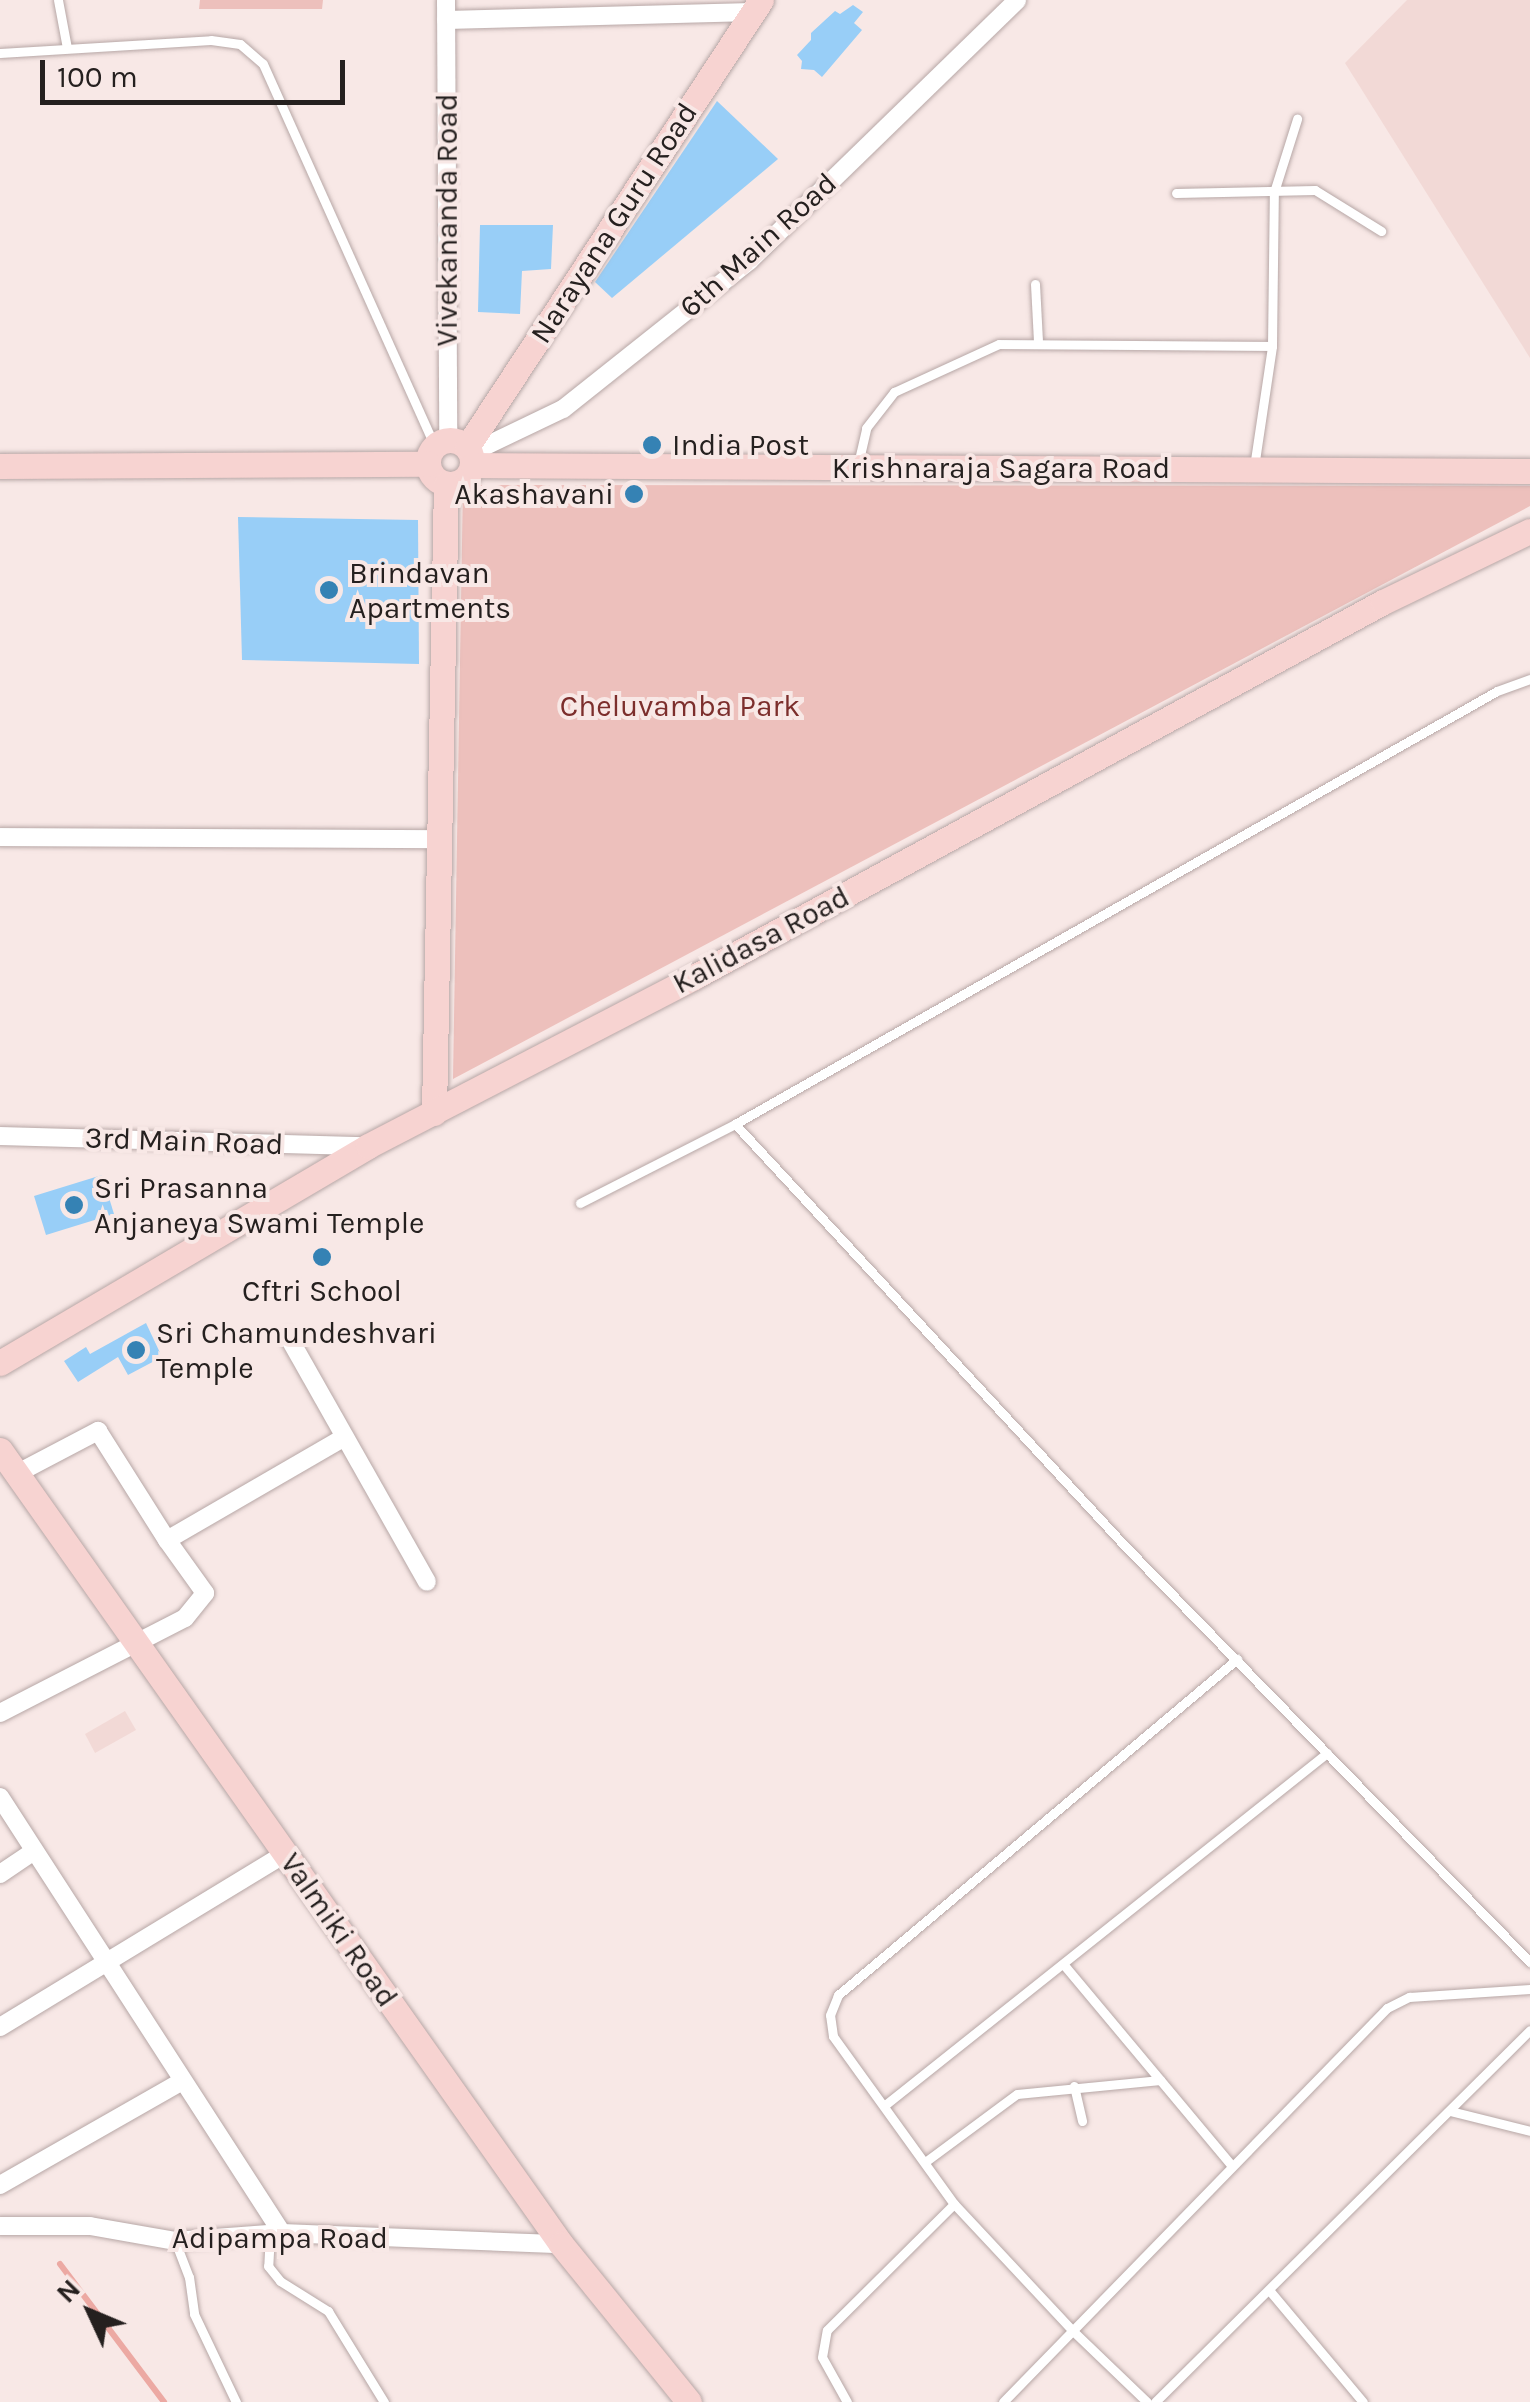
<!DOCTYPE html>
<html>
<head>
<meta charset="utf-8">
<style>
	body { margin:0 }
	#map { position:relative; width:1530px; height:2402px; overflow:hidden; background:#f8e8e6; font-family:Karla,sans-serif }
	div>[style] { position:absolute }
	.built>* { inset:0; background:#f2d9d6 }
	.green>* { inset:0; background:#edc0bc }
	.stream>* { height:6px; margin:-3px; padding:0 3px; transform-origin:3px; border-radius:3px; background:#eca9a3 }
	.building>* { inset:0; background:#98cef7 }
	.roads { filter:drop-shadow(0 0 2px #b7a7a6) drop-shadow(0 0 2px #b7a7a6) }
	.lane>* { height:9px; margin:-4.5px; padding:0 4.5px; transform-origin:4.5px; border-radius:4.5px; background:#fff }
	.street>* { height:18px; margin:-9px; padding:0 9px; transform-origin:9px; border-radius:9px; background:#fff }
	.secondary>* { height:25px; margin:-12.5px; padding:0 12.5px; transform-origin:12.5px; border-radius:12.5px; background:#f7d3d1 }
	.secondary>.ring { margin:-12.5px; padding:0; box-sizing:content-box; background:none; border:25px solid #f7d3d1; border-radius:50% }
	.dots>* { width:28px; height:28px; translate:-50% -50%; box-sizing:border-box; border:5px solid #f8e8e6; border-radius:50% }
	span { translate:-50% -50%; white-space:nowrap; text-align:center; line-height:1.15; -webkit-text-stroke:8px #f8e8e6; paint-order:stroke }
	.street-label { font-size:30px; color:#25201f }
	.poi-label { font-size:30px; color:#25201f }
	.left { translate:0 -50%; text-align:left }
	.right { translate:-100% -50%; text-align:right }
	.park-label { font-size:30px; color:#7c2e2c }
	.north { position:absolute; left:40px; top:2262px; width:100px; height:100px; -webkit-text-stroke:8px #f8e8e6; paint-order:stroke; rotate:314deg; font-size:28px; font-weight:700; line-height:40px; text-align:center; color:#25201f }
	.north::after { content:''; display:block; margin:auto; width:35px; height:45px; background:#25201f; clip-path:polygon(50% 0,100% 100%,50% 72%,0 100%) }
	.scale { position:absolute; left:40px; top:60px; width:305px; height:45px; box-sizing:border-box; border:5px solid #25201f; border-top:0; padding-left:12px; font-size:30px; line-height:35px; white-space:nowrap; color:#25201f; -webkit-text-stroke:8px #f8e8e6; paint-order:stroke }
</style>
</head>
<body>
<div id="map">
	<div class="built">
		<i style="clip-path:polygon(1407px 0,1530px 0,1530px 358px,1345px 63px)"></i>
		<i style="clip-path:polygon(125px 1711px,136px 1730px,95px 1753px,85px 1734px)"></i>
	</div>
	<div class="green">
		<i style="clip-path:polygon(200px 0,323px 0,322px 9px,199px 9px)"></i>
		<i style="clip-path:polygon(463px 485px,1530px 486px,1530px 506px,453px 1079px)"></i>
	</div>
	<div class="stream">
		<i style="left:60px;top:2264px;width:173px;rotate:53deg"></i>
	</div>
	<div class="building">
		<i style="clip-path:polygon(853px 5px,863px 12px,854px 23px,862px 30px,822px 77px,814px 70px,801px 69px,802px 61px,797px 55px,811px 40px,811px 33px,835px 11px,840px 14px)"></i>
		<i style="clip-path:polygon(717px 101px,778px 159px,612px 298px,595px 282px)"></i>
		<i style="clip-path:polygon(480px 225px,553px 225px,551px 269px,522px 271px,520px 314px,478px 312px)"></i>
		<i style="clip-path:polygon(238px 517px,418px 520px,419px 664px,242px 660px)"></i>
		<i style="clip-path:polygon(102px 1175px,114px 1214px,46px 1235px,34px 1196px)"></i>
		<i style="clip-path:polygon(146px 1323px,162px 1357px,128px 1375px,118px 1357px,78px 1382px,64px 1361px,86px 1347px,90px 1354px)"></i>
	</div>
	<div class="roads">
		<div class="lane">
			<i style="left:58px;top:0;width:49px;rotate:79.4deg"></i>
			<i style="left:0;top:53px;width:211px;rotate:-3.5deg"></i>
			<i style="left:211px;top:40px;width:29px;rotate:8deg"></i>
			<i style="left:240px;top:44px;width:30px;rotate:41deg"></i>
			<i style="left:263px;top:64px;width:419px;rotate:65.8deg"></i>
			<i style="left:1176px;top:193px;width:139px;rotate:-1.2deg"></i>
			<i style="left:1315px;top:190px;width:78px;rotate:31.8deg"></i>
			<i style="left:1035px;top:284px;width:58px;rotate:87deg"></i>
			<i style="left:858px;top:464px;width:37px;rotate:-77deg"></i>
			<i style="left:866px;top:428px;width:46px;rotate:-52.1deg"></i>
			<i style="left:894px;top:392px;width:115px;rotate:-24.6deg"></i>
			<i style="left:999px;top:344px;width:273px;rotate:0.4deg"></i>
			<i style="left:1272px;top:346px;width:154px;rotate:-89.3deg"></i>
			<i style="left:1274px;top:192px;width:77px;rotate:-72.5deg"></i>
			<i style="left:1254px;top:467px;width:122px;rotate:-81.5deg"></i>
			<i style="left:735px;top:1124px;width:575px;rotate:47.26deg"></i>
			<i style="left:1125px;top:1546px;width:581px;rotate:45.77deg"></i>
			<i style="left:580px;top:1203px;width:174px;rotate:-27deg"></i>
			<i style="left:735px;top:1124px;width:876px;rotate:-29.61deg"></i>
			<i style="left:1497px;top:691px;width:35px;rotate:-20deg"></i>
			<i style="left:1064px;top:1965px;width:262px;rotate:50.1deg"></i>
			<i style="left:1074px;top:2086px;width:36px;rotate:77deg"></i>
			<i style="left:885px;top:2105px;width:565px;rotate:-38.53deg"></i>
			<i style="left:1450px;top:2111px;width:82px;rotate:14deg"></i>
			<i style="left:925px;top:2162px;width:114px;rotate:-36.5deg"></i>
			<i style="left:1017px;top:2094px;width:144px;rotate:-5.6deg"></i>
			<i style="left:270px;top:2233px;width:33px;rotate:93deg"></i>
			<i style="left:268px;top:2266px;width:19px;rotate:51deg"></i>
			<i style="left:280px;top:2281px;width:57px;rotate:32deg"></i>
			<i style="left:328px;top:2311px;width:107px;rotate:58.4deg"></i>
			<i style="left:175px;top:2241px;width:39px;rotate:69deg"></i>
			<i style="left:189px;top:2277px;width:37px;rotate:82deg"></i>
			<i style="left:194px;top:2314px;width:98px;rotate:64.5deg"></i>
			<i style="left:1269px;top:2290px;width:146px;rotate:50deg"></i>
			<i style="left:847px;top:2402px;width:51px;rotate:-119.1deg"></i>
			<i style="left:822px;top:2357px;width:27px;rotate:-80deg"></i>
			<i style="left:827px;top:2330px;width:179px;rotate:-44.8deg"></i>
			<i style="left:1003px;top:2402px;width:550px;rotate:-45.74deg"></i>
			<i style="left:1387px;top:2008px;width:25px;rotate:-27deg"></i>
			<i style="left:1409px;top:1997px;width:121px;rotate:-3.8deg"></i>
			<i style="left:1147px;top:2402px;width:104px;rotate:-136.2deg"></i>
			<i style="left:1072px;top:2330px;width:173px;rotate:-133.1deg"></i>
			<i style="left:954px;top:2204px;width:207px;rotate:-125.8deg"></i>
			<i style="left:833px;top:2036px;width:21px;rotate:-98deg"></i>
			<i style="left:830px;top:2015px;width:22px;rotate:-68deg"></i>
			<i style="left:838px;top:1995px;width:522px;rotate:-40.1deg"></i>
			<i style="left:1155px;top:2402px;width:528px;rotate:-44.77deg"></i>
		</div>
		<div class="street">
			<i style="left:446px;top:0;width:440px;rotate:89.7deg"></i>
			<i style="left:446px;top:20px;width:307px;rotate:-1.5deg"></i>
			<i style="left:471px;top:453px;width:102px;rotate:-25.6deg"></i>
			<i style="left:563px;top:409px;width:238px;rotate:-38.5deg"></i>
			<i style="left:749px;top:261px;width:374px;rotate:-44.2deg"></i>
			<i style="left:0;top:837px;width:439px;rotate:0.3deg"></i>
			<i style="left:0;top:1136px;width:364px;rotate:1.6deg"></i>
			<i style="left:289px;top:1338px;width:280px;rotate:60.5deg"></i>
			<i style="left:16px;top:1474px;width:93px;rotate:-27.7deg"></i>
			<i style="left:98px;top:1431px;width:129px;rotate:57.7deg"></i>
			<i style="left:0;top:1713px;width:208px;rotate:-27.2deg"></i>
			<i style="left:185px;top:1618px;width:32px;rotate:-51deg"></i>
			<i style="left:205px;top:1593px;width:65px;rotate:-125.6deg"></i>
			<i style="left:167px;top:1540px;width:203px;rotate:-30.1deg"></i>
			<i style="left:0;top:1797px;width:519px;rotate:57.11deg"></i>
			<i style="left:0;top:1874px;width:40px;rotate:-34deg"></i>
			<i style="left:0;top:2027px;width:333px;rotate:-31.3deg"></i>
			<i style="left:0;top:2185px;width:210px;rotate:-29.7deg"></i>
			<i style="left:0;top:2226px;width:90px"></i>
			<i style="left:90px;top:2226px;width:86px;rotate:10deg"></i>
			<i style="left:175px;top:2241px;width:107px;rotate:-4.3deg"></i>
			<i style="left:282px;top:2233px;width:279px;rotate:2.3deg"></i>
		</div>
		<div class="secondary">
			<i class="ring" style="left:428px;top:440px;width:19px;height:19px"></i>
			<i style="left:467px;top:447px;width:535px;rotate:-56.67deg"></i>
			<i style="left:473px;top:465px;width:1057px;rotate:0.33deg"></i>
			<i style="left:0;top:466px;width:428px;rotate:-0.3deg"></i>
			<i style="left:434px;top:1113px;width:629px;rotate:-88.91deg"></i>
			<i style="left:0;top:1363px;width:427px;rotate:-30.5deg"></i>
			<i style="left:368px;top:1146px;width:367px;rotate:-27.4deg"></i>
			<i style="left:694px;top:977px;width:784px;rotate:-28.56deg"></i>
			<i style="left:1383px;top:602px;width:163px;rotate:-25.8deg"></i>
			<i style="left:0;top:1450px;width:972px;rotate:54.76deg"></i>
			<i style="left:561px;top:2244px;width:203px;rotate:51deg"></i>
		</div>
	</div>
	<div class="dots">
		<i style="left:652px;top:445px;background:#3582b4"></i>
		<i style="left:634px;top:494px;background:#3582b4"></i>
		<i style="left:329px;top:590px;background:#3582b4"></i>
		<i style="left:74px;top:1205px;background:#3582b4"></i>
		<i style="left:322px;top:1257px;background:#3582b4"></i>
		<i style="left:136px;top:1350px;background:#3582b4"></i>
	</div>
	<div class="street-label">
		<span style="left:447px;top:220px;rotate:-90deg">Vivekananda Road</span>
		<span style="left:614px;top:223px;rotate:-57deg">Narayana Guru Road</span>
		<span style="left:758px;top:245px;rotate:-42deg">6th Main Road</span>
		<span style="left:1001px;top:468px">Krishnaraja Sagara Road</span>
		<span style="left:761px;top:940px;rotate:-28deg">Kalidasa Road</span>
		<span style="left:184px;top:1141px;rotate:2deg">3rd Main Road</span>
		<span style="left:339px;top:1930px;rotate:55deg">Valmiki Road</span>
		<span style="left:280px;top:2238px">Adipampa Road</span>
	</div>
	<div class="poi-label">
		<span class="left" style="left:672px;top:445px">India Post</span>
		<span class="right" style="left:614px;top:494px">Akashavani</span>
		<span class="left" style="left:349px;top:590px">Brindavan<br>Apartments</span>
		<span class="left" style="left:94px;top:1205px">Sri Prasanna<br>Anjaneya Swami Temple</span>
		<span style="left:322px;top:1291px">Cftri School</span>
		<span class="left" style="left:156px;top:1350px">Sri Chamundeshvari<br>Temple</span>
	</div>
	<div class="park-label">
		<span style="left:680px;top:706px">Cheluvamba Park</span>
	</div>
	<div class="north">N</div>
	<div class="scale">100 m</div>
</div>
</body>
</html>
